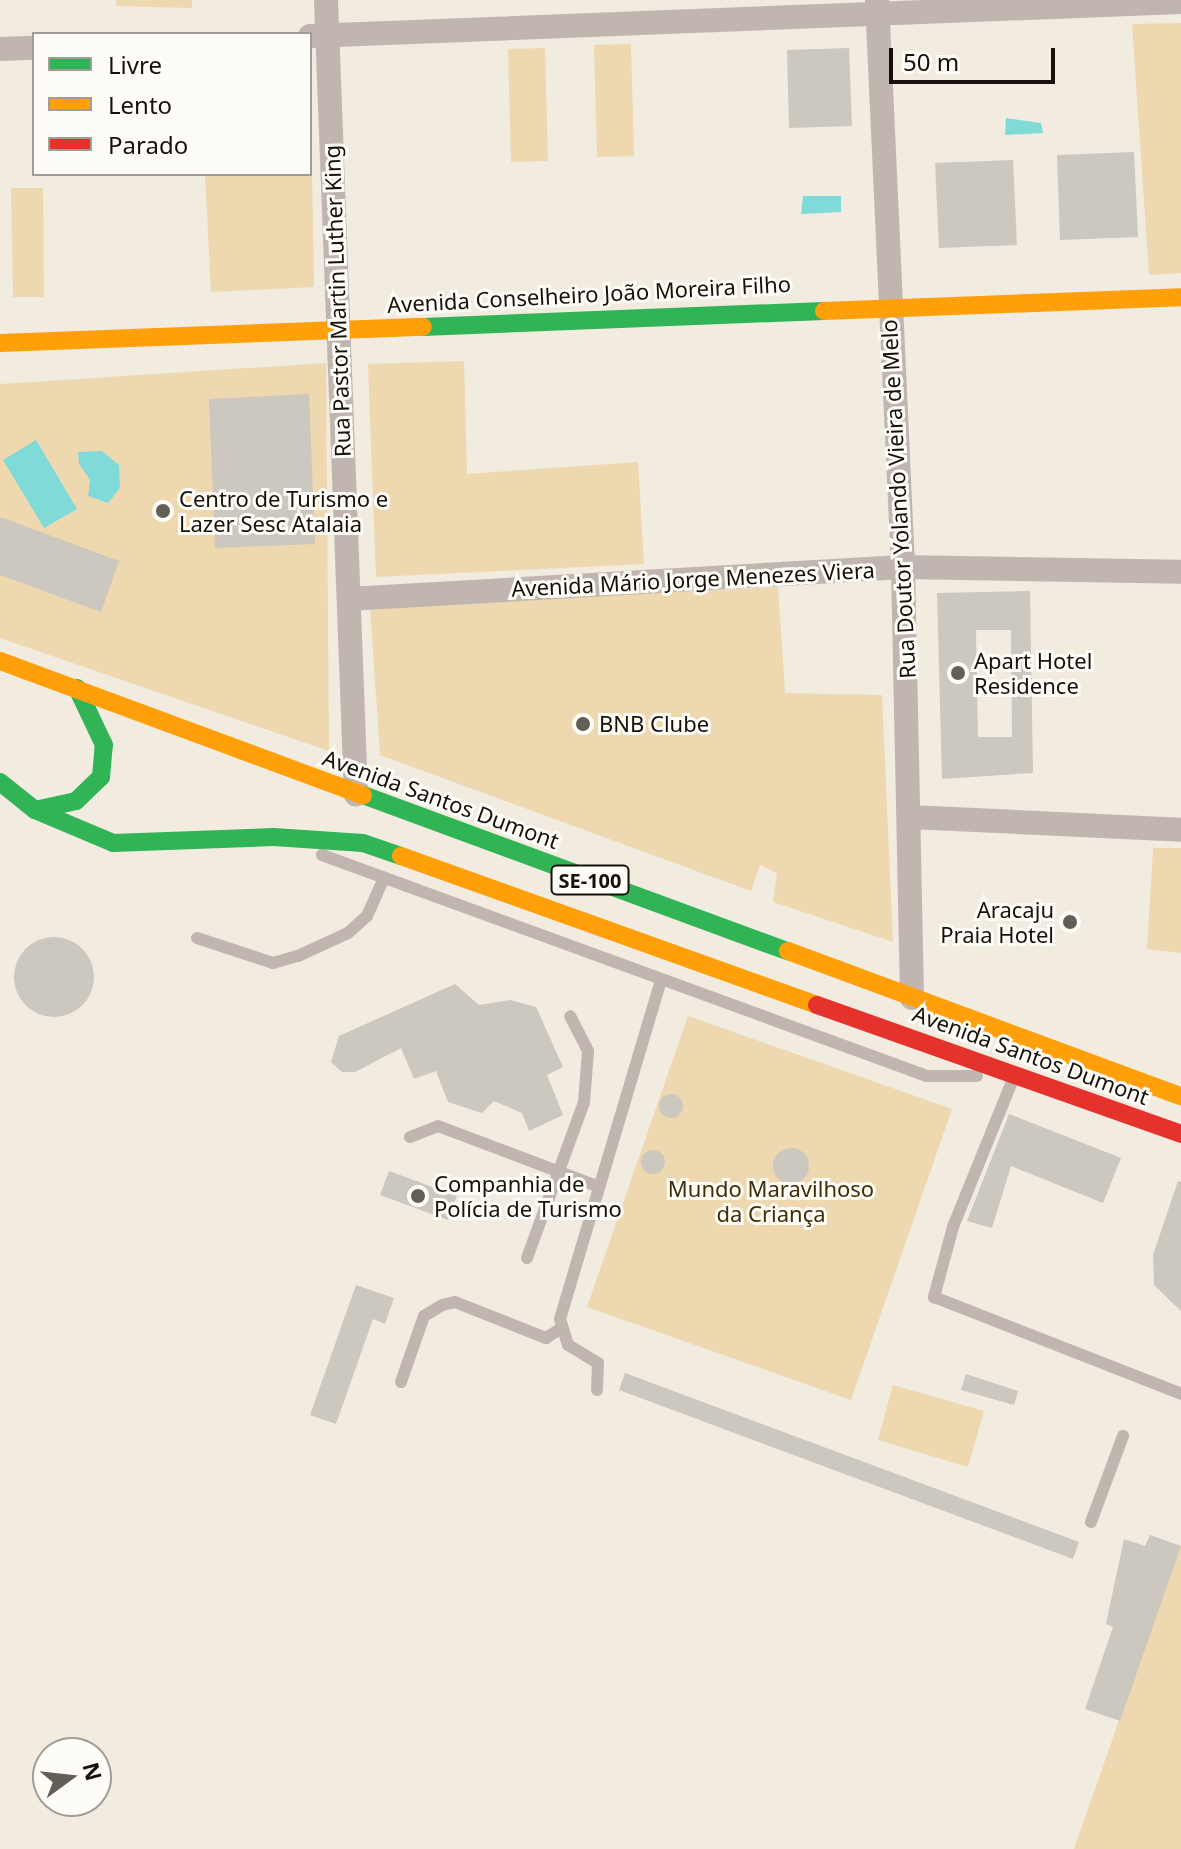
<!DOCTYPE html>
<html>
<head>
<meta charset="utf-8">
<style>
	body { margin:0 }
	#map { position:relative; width:1181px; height:1849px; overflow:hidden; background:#f1ebe0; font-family:"Noto Sans",sans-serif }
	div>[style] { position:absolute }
	.green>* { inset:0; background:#eed8af }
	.water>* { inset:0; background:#80dad8 }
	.building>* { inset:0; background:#ccc7bf }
	.round { border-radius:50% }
	.lane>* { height:12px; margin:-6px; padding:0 6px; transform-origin:6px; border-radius:6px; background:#c1b5b0 }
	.street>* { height:24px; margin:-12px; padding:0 12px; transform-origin:12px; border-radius:12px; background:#c1b5b0 }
	.fast>* { height:18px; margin:-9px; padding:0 9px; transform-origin:9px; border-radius:9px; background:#30b455 }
	.slow>* { height:18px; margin:-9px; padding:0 9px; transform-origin:9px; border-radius:9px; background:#ff9f0a }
	.jam>* { height:18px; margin:-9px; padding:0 9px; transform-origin:9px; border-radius:9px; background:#e5322d }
	.dots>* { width:22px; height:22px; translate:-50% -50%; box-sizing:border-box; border:4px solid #fefcf7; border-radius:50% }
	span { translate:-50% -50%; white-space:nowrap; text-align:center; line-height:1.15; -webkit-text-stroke:6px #fefcf7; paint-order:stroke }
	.shield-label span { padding:2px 6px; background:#fefcf7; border:2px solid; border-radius:6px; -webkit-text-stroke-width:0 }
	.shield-label { font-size:20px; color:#16120b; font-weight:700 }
	.street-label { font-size:22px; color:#16120b }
	.poi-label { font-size:22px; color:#16120b }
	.left { translate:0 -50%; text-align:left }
	.right { translate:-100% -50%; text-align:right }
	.park-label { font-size:22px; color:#402e09 }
	.legend { position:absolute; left:32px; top:32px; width:280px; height:144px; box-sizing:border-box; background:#fefcf7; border:2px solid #a19e99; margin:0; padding:10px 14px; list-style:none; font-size:24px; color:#16120b }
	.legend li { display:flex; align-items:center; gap:16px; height:40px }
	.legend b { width:40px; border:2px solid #a19e99 }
	.north { position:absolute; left:32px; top:1737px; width:80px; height:80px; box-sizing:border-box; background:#fefcf7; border:2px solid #a19e99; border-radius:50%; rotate:75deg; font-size:22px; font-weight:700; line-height:32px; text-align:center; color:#16120b }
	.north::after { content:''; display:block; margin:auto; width:28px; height:36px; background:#635e56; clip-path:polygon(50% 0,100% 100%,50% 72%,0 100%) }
	.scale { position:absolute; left:889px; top:48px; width:166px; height:36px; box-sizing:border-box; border:4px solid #16120b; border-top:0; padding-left:10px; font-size:24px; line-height:28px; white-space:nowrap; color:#16120b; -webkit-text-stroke:6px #fefcf7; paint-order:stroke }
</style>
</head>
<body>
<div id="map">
	<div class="green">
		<i style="clip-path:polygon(116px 0,192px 0,192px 8px,116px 6px)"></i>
		<i style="clip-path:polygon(1181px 23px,1181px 273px,1149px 275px,1132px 24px)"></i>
		<i style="clip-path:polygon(631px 44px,634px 156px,597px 157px,594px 45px)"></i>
		<i style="clip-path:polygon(545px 48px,548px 161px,511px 162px,508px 49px)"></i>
		<i style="clip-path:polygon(310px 55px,314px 287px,211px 292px,205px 174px,310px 174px)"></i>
		<i style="clip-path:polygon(11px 188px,43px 188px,44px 297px,13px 297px)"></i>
		<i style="clip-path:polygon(464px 361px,467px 474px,638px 462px,644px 564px,376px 577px,368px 364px)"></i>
		<i style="clip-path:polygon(326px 363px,329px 751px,0 638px,0 384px)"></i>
		<i style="clip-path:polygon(778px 587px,785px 693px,882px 695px,893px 942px,773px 902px,777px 873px,760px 865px,751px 891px,380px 755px,370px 607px)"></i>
		<i style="clip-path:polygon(1153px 848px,1181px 848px,1181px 953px,1147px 949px)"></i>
		<i style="clip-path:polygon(688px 1016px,952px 1109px,851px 1400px,587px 1307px)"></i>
		<i style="clip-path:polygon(893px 1385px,984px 1411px,968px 1467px,878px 1440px)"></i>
		<i style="clip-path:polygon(1181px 1545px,1181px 1849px,1074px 1849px,1148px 1638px)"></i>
	</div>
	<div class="water">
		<i style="clip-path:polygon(1006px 118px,1041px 123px,1043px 133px,1005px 135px)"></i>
		<i style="clip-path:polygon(803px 196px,841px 196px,841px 212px,801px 214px)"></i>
		<i style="clip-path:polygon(36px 440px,77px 509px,44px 528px,3px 460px)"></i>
		<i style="clip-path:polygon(102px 451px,119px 465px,120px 488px,108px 503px,88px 496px,90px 480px,79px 464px,78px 452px)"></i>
	</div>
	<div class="building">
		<i style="clip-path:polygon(849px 48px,852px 126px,789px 128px,787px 50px)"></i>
		<i style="clip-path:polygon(1134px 152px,1138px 237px,1060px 240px,1057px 155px)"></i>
		<i style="clip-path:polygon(1013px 160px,1017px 245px,939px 248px,935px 163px)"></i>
		<i style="clip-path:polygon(309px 394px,315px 544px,215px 548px,209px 399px)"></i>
		<i style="clip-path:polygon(0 517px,119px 561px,101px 612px,0 575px)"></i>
		<i style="clip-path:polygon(evenodd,1030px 591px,1033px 773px,942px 779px,937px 593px,1030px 591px,976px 630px,1011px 630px,1012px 737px,978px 737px,976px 630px)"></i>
		<i class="round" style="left:14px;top:937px;width:80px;height:80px"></i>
		<i style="clip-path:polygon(455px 984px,479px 1005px,510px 1000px,536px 1007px,563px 1067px,547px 1075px,563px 1115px,529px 1131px,522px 1113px,494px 1101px,482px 1113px,448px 1102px,436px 1071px,414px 1079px,401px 1048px,355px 1072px,342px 1072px,331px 1062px,339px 1036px)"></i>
		<i class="round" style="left:659px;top:1094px;width:24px;height:24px"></i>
		<i style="clip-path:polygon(1009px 1114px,1121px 1158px,1103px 1203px,1011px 1166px,992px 1228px,967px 1221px)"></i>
		<i class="round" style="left:773px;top:1148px;width:36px;height:36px"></i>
		<i class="round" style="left:641px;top:1150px;width:24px;height:24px"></i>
		<i style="clip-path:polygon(389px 1171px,457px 1196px,448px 1220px,380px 1195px)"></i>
		<i style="clip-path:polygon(1178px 1181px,1181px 1182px,1181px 1311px,1154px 1285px,1153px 1255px)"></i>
		<i style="clip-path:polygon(356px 1285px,394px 1298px,385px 1324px,373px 1319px,336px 1424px,310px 1415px)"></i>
		<i style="clip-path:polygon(625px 1373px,1079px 1542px,1073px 1559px,619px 1390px)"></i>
		<i style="clip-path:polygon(966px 1374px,1018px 1391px,1014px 1405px,961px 1390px)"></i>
		<i style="clip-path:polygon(1150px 1535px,1181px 1546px,1120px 1721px,1085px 1709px,1113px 1627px,1106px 1624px,1124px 1539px,1145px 1546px)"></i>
	</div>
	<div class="lane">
		<i style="left:322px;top:855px;width:644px;rotate:20.07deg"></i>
		<i style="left:927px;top:1076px;width:50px"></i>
		<i style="left:197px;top:938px;width:80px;rotate:18.2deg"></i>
		<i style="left:273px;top:963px;width:26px;rotate:-16deg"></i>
		<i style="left:298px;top:956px;width:55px;rotate:-24.7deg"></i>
		<i style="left:348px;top:933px;width:25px;rotate:-42deg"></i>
		<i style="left:367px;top:916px;width:42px;rotate:-65.9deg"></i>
		<i style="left:1013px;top:1079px;width:160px;rotate:112.1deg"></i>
		<i style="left:953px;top:1227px;width:73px;rotate:105.2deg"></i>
		<i style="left:934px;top:1297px;width:265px;rotate:21.4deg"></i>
		<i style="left:410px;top:1137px;width:30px;rotate:-21deg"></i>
		<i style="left:438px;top:1126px;width:170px;rotate:20.7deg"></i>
		<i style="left:527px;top:1258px;width:166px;rotate:-69.9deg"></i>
		<i style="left:584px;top:1102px;width:51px;rotate:-85.5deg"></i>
		<i style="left:588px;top:1051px;width:39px;rotate:-117deg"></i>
		<i style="left:401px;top:1382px;width:70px;rotate:-70.8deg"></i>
		<i style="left:424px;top:1316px;width:21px;rotate:-31deg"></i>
		<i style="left:442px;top:1305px;width:13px;rotate:-13deg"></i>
		<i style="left:455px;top:1302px;width:98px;rotate:21.6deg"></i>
		<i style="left:546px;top:1338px;width:17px;rotate:-33deg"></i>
		<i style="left:597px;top:1390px;width:27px;rotate:-88deg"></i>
		<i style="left:598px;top:1363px;width:35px;rotate:-149deg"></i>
		<i style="left:568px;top:1345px;width:27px;rotate:-107deg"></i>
		<i style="left:560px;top:1319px;width:354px;rotate:-73.4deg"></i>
		<i style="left:1091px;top:1522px;width:92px;rotate:-69.6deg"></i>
	</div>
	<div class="street">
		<i style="left:326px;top:0;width:795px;rotate:87.84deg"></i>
		<i style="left:877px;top:0;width:568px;rotate:87.37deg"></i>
		<i style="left:903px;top:567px;width:431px;rotate:88.8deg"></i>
		<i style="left:310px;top:36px;width:872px;rotate:-2.24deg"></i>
		<i style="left:0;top:49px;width:34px;rotate:-2deg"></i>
		<i style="left:349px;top:599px;width:555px;rotate:-3.31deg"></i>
		<i style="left:903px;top:567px;width:278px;rotate:1deg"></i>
		<i style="left:910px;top:817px;width:271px;rotate:2.7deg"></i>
	</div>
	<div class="fast">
		<i style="left:423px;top:327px;width:401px;rotate:-2.3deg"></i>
		<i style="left:0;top:782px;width:45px;rotate:38.7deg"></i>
		<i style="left:35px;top:810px;width:85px;rotate:22.9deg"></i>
		<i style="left:113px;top:843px;width:161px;rotate:-2.1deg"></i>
		<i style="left:274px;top:837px;width:89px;rotate:3.9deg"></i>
		<i style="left:363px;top:843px;width:40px;rotate:18.9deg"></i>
		<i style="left:363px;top:795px;width:453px;rotate:20.2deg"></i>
		<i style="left:35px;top:810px;width:42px;rotate:-12.4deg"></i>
		<i style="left:76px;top:801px;width:35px;rotate:-44deg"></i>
		<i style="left:101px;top:777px;width:32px;rotate:-85deg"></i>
		<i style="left:104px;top:745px;width:63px;rotate:-115.3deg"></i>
	</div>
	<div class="slow">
		<i style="left:824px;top:311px;width:357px;rotate:-2.2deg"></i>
		<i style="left:0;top:343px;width:423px;rotate:-2.2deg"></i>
		<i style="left:0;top:661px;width:387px;rotate:20.3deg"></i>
		<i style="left:401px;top:856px;width:442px;rotate:19.7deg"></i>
		<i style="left:788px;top:951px;width:419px;rotate:20.3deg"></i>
	</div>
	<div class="jam">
		<i style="left:817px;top:1005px;width:386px;rotate:19.5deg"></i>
	</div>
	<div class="dots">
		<i style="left:163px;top:511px;background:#635e56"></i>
		<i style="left:958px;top:673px;background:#635e56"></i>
		<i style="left:583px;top:724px;background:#635e56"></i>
		<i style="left:1070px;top:922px;background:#635e56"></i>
		<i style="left:418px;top:1196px;background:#635e56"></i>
	</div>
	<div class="shield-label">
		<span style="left:590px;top:880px">SE-100</span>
	</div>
	<div class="street-label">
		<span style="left:589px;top:294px;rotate:-3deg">Avenida Conselheiro João Moreira Filho</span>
		<span style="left:337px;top:301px;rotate:-92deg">Rua Pastor Martin Luther King</span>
		<span style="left:898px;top:499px;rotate:-93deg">Rua Doutor Yolando Vieira de Melo</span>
		<span style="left:693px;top:579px;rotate:-3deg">Avenida Mário Jorge Menezes Viera</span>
		<span style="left:441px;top:799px;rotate:20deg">Avenida Santos Dumont</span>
		<span style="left:1031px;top:1055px;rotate:20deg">Avenida Santos Dumont</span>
	</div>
	<div class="poi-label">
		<span class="left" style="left:179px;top:511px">Centro de Turismo e<br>Lazer Sesc Atalaia</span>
		<span class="left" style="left:974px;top:673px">Apart Hotel<br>Residence</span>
		<span class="left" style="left:599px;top:724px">BNB Clube</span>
		<span class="right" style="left:1054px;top:922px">Aracaju<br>Praia Hotel</span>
		<span class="left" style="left:434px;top:1196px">Companhia de<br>Polícia de Turismo</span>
	</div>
	<div class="park-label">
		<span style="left:771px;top:1201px">Mundo Maravilhoso<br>da Criança</span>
	</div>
	<ul class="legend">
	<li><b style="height:10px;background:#30b455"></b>Livre</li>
	<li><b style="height:10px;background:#ff9f0a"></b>Lento</li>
	<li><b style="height:10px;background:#e5322d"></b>Parado</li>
	</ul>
	<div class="north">N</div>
	<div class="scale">50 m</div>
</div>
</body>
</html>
